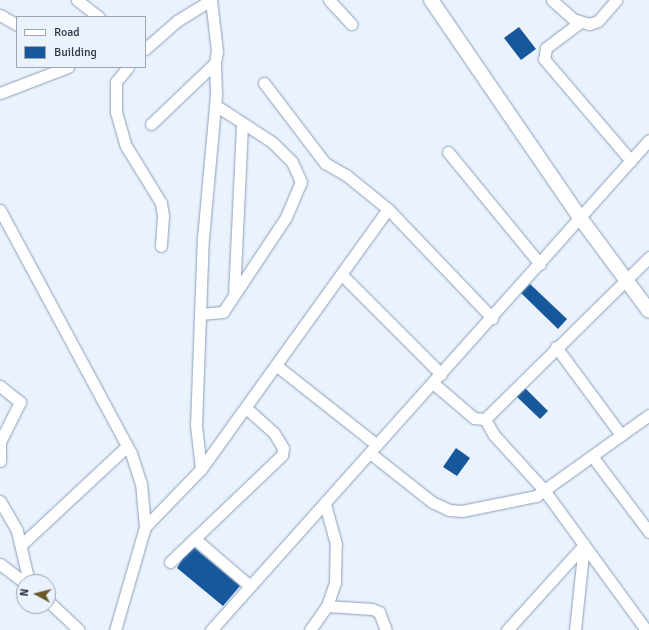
<!DOCTYPE html>
<html>
<head>
<meta charset="utf-8">
<style>
	body { margin:0 }
	#map { position:relative; width:649px; height:630px; overflow:hidden; background:#e9f2fd; font-family:Signika,sans-serif }
	div>[style] { position:absolute }
	.building>* { inset:0; background:#17589c }
	.roads { filter:drop-shadow(0 0 1px #8a9fb9) drop-shadow(0 0 1px #8a9fb9) }
	.minor>* { height:11px; margin:-5.5px; padding:0 5.5px; transform-origin:5.5px; border-radius:5.5px; background:#fff }
	.tertiary>* { height:14px; margin:-7px; padding:0 7px; transform-origin:7px; border-radius:7px; background:#fff }
	span { translate:-50% -50%; white-space:nowrap; text-align:center; line-height:1.15; -webkit-text-stroke:4px #e9f2fd; paint-order:stroke }
	.legend { position:absolute; left:16px; top:16px; width:130px; height:52px; box-sizing:border-box; background:#e9f2fd; border:1px solid #9da6b1; margin:0; padding:5px 7px; list-style:none; font-size:12px; color:#2c353f }
	.legend li { display:flex; align-items:center; gap:8px; height:20px }
	.legend b { width:20px; border:1px solid #9da6b1 }
	.north { position:absolute; left:16px; top:574px; width:40px; height:40px; box-sizing:border-box; background:#e9f2fd; border:1px solid #9da6b1; border-radius:50%; rotate:277deg; font-size:11px; font-weight:700; line-height:16px; text-align:center; color:#2c353f }
	.north::after { content:''; display:block; margin:auto; width:14px; height:18px; background:#6c5726; clip-path:polygon(50% 0,100% 100%,50% 72%,0 100%) }
</style>
</head>
<body>
<div id="map">
	<div class="building">
		<i style="clip-path:polygon(519px 27px,536px 49px,521px 60px,504px 38px)"></i>
		<i style="clip-path:polygon(530px 284px,567px 319px,558px 329px,521px 293px)"></i>
		<i style="clip-path:polygon(524px 387px,548px 411px,540px 419px,516px 396px)"></i>
		<i style="clip-path:polygon(456px 448px,470px 458px,457px 476px,443px 467px)"></i>
		<i style="clip-path:polygon(191px 545px,240px 586px,223px 606px,177px 568px)"></i>
	</div>
	<div class="roads">
		<div class="minor">
			<i style="left:77px;top:0;width:28px;rotate:38deg"></i>
			<i style="left:329px;top:0;width:33px;rotate:47deg"></i>
			<i style="left:552px;top:0;width:28px;rotate:42deg"></i>
			<i style="left:573px;top:19px;width:17px;rotate:17deg"></i>
			<i style="left:589px;top:24px;width:9px;rotate:-18deg"></i>
			<i style="left:598px;top:21px;width:28px;rotate:-49deg"></i>
			<i style="left:0;top:15px;width:20px;rotate:30deg"></i>
			<i style="left:579px;top:23px;width:41px;rotate:142.9deg"></i>
			<i style="left:546px;top:48px;width:11px;rotate:100deg"></i>
			<i style="left:544px;top:59px;width:134px;rotate:49.5deg"></i>
			<i style="left:145px;top:49px;width:43px;rotate:-41.2deg"></i>
			<i style="left:177px;top:21px;width:40px;rotate:-32deg"></i>
			<i style="left:128px;top:67px;width:19px;rotate:129deg"></i>
			<i style="left:116px;top:82px;width:30px;rotate:90deg"></i>
			<i style="left:116px;top:112px;width:35px;rotate:74deg"></i>
			<i style="left:126px;top:146px;width:67px;rotate:58.4deg"></i>
			<i style="left:161px;top:203px;width:13px;rotate:81deg"></i>
			<i style="left:163px;top:216px;width:30px;rotate:94deg"></i>
			<i style="left:264px;top:83px;width:101px;rotate:52.7deg"></i>
			<i style="left:325px;top:163px;width:24px;rotate:30deg"></i>
			<i style="left:346px;top:175px;width:54px;rotate:39deg"></i>
			<i style="left:388px;top:209px;width:151px;rotate:46.3deg"></i>
			<i style="left:0;top:93px;width:73px;rotate:-20.9deg"></i>
			<i style="left:151px;top:124px;width:88px;rotate:-43.6deg"></i>
			<i style="left:215px;top:63px;width:12px;rotate:-81deg"></i>
			<i style="left:217px;top:51px;width:51px;rotate:-96.7deg"></i>
			<i style="left:448px;top:152px;width:145px;rotate:50.6deg"></i>
			<i style="left:0;top:210px;width:276px;rotate:61.7deg"></i>
			<i style="left:131px;top:453px;width:32px;rotate:72deg"></i>
			<i style="left:141px;top:483px;width:44px;rotate:84.8deg"></i>
			<i style="left:145px;top:527px;width:107px;rotate:106.2deg"></i>
			<i style="left:342px;top:275px;width:140px;rotate:45deg"></i>
			<i style="left:234px;top:295px;width:172px;rotate:-87.3deg"></i>
			<i style="left:200px;top:314px;width:23px;rotate:-5deg"></i>
			<i style="left:223px;top:312px;width:114px;rotate:-56.4deg"></i>
			<i style="left:286px;top:217px;width:38px;rotate:-67deg"></i>
			<i style="left:301px;top:182px;width:22px;rotate:-114deg"></i>
			<i style="left:292px;top:162px;width:28px;rotate:-135deg"></i>
			<i style="left:272px;top:142px;width:68px;rotate:-147deg"></i>
			<i style="left:556px;top:347px;width:109px;rotate:53.5deg"></i>
			<i style="left:277px;top:366px;width:127px;rotate:38.3deg"></i>
			<i style="left:433px;top:383px;width:54px;rotate:40.5deg"></i>
			<i style="left:474px;top:418px;width:11px;rotate:5deg"></i>
			<i style="left:485px;top:419px;width:231px;rotate:-44.6deg"></i>
			<i style="left:0;top:386px;width:26px;rotate:39deg"></i>
			<i style="left:20px;top:402px;width:45px;rotate:116.6deg"></i>
			<i style="left:485px;top:419px;width:18px;rotate:61deg"></i>
			<i style="left:494px;top:435px;width:74px;rotate:47.7deg"></i>
			<i style="left:544px;top:490px;width:173px;rotate:53.9deg"></i>
			<i style="left:0;top:441px;width:20px;rotate:90deg"></i>
			<i style="left:370px;top:453px;width:79px;rotate:38.3deg"></i>
			<i style="left:432px;top:502px;width:19px;rotate:25deg"></i>
			<i style="left:449px;top:510px;width:13px;rotate:4deg"></i>
			<i style="left:462px;top:511px;width:76px;rotate:-11.5deg"></i>
			<i style="left:536px;top:496px;width:139px;rotate:-35.6deg"></i>
			<i style="left:592px;top:456px;width:95px;rotate:53.1deg"></i>
			<i style="left:201px;top:469px;width:44px;rotate:-96.5deg"></i>
			<i style="left:196px;top:425px;width:187px;rotate:-87.9deg"></i>
			<i style="left:203px;top:238px;width:145px;rotate:-84.8deg"></i>
			<i style="left:216px;top:94px;width:31px;rotate:-92deg"></i>
			<i style="left:0;top:501px;width:34px;rotate:60deg"></i>
			<i style="left:17px;top:531px;width:52px;rotate:76.8deg"></i>
			<i style="left:145px;top:527px;width:81px;rotate:-46deg"></i>
			<i style="left:201px;top:469px;width:320px;rotate:-54.3deg"></i>
			<i style="left:195px;top:539px;width:72px;rotate:40.5deg"></i>
			<i style="left:21px;top:545px;width:145px;rotate:-43deg"></i>
			<i style="left:170px;top:562px;width:155px;rotate:-43.7deg"></i>
			<i style="left:282px;top:455px;width:7px;rotate:-82deg"></i>
			<i style="left:283px;top:448px;width:17px;rotate:-121deg"></i>
			<i style="left:274px;top:433px;width:38px;rotate:-138deg"></i>
			<i style="left:0;top:564px;width:30px;rotate:37deg"></i>
			<i style="left:48px;top:601px;width:42px;rotate:43.1deg"></i>
			<i style="left:327px;top:606px;width:45px;rotate:3.8deg"></i>
			<i style="left:372px;top:609px;width:8px;rotate:23deg"></i>
			<i style="left:379px;top:612px;width:19px;rotate:69deg"></i>
			<i style="left:211px;top:630px;width:657px;rotate:-48.21deg"></i>
			<i style="left:310px;top:630px;width:29px;rotate:-55deg"></i>
			<i style="left:327px;top:606px;width:24px;rotate:-71deg"></i>
			<i style="left:335px;top:583px;width:39px;rotate:-89deg"></i>
			<i style="left:336px;top:544px;width:41px;rotate:-105.4deg"></i>
			<i style="left:507px;top:630px;width:115px;rotate:-47.8deg"></i>
			<i style="left:575px;top:630px;width:85px;rotate:-84deg"></i>
		</div>
		<div class="tertiary">
			<i style="left:431px;top:0;width:265px;rotate:55.6deg"></i>
			<i style="left:581px;top:219px;width:114px;rotate:53.5deg"></i>
		</div>
	</div>
	<ul class="legend">
	<li><b style="height:5px;background:#fff"></b>Road</li>
	<li><b style="height:11px;background:#17589c"></b>Building</li>
	</ul>
	<div class="north">N</div>
</div>
</body>
</html>
